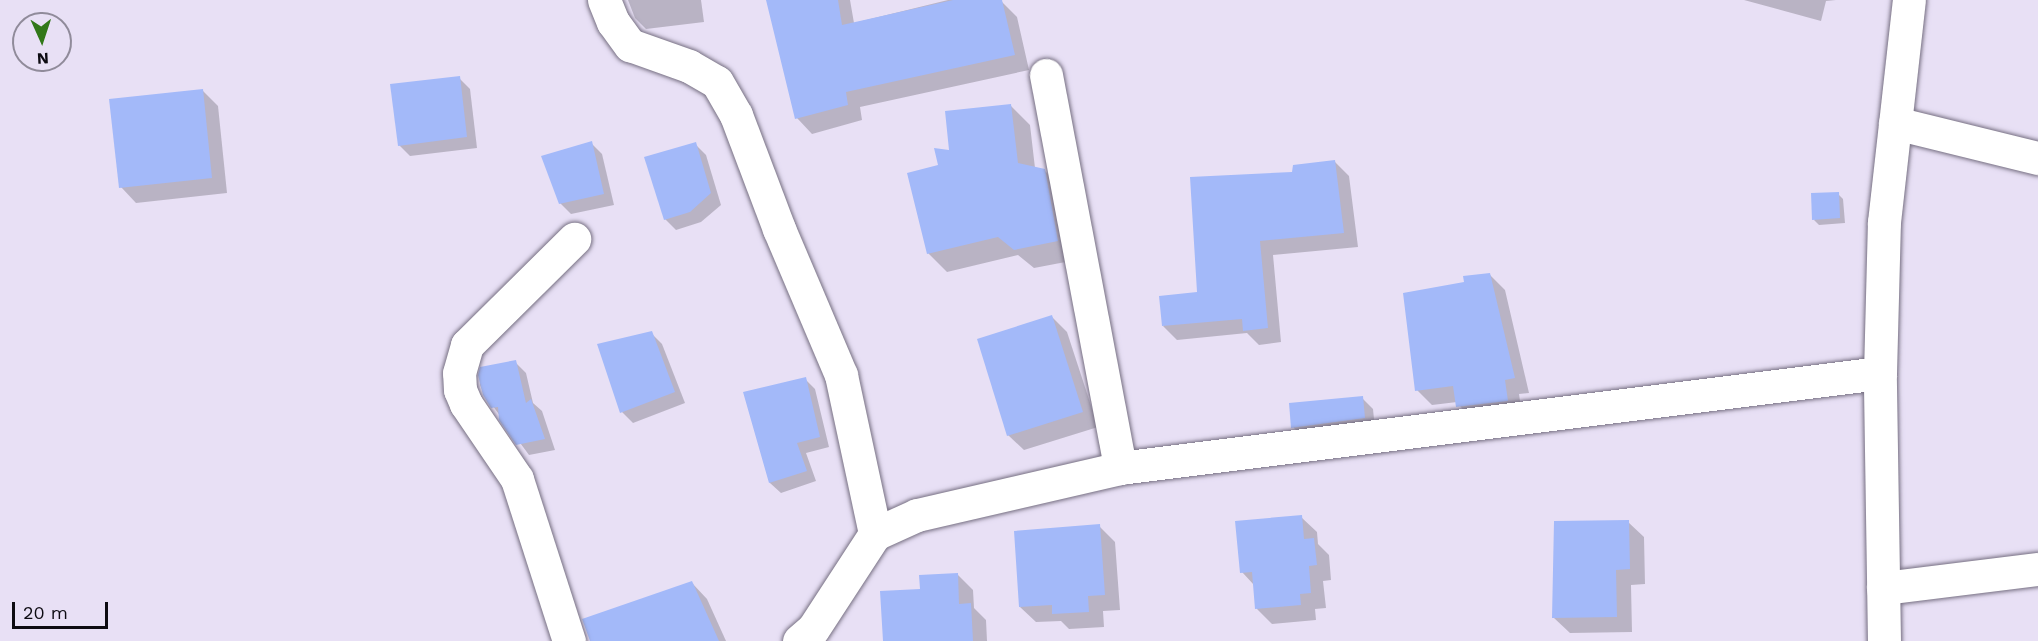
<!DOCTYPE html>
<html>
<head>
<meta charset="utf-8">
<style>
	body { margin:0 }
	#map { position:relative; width:2038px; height:641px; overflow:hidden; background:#e8e0f5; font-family:"Work Sans",sans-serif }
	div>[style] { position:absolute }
	.shadow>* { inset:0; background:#0003 }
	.building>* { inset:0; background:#a3b9f9 }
	.roads { filter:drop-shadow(0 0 2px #766f82) drop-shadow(0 0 2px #766f82) }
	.minor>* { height:33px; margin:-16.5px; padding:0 16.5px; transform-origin:16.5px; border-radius:16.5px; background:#fff }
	span { translate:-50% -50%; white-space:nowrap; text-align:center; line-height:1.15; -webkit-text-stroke:5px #e8e0f5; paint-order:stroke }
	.north { position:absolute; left:12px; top:12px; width:60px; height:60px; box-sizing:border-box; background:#e8e0f5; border:2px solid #908b9a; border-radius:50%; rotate:177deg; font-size:16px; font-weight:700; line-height:24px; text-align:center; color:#0d0b12 }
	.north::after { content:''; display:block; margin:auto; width:21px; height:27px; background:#327819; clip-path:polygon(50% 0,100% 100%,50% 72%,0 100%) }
	.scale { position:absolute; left:12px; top:602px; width:96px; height:27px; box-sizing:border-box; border:3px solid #0d0b12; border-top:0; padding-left:8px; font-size:18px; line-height:21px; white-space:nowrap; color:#0d0b12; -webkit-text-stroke:4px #e8e0f5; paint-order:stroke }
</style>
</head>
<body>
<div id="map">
	<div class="shadow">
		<i style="clip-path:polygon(628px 0,701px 0,704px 22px,646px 29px,635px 18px)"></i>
		<i style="clip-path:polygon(767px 0,850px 0,854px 23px,948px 0,1000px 0,1017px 17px,1029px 70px,860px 107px,862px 120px,812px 134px,797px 118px)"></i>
		<i style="clip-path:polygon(1744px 0,1836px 0,1826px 1px,1821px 21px)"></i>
		<i style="clip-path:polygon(459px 78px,470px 89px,477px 148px,410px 156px,399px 145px)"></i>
		<i style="clip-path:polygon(202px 90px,218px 106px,227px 193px,136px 203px,121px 187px)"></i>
		<i style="clip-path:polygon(1011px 106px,1030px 125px,1035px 168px,1044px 170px,1063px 189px,1076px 260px,1034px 268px,1018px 255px,947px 272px,928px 253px,940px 166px,951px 152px)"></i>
		<i style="clip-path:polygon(591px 143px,602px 154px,614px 205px,571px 214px,560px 203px)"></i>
		<i style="clip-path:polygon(695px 144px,706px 155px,721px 205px,701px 222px,676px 230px,665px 219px)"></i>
		<i style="clip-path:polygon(1335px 162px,1349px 176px,1358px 247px,1273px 255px,1281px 342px,1259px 345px,1247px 333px,1177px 340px,1163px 326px,1198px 293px,1294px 173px)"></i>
		<i style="clip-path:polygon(1838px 194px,1843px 199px,1845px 223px,1819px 225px,1814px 220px)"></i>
		<i style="clip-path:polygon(1490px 275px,1505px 290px,1529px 393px,1519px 394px,1522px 415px,1472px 421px,1457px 402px,1432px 405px,1417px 390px,1466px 283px)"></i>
		<i style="clip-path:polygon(1052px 317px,1067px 332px,1098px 427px,1024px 450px,1008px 435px)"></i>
		<i style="clip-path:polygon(651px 333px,662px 344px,685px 403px,633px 423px,622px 412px)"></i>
		<i style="clip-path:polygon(515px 362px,526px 373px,533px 403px,542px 411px,555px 450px,529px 455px,484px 394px,480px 385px,482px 368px)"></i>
		<i style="clip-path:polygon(805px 379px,815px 389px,829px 447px,806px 453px,816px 481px,781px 493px,770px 483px,745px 393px)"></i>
		<i style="clip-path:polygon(1362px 398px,1373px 409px,1375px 429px,1304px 438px,1293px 427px)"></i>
		<i style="clip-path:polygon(1301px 517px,1317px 532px,1318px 544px,1329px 555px,1331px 580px,1323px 581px,1326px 608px,1315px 609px,1316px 620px,1272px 624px,1257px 609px,1254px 585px,1242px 572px)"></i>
		<i style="clip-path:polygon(1628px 522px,1644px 537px,1645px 584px,1631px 585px,1632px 632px,1570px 633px,1554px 618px)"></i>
		<i style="clip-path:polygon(1099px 526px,1115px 542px,1120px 610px,1103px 611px,1104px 627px,1069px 629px,1061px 621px,1036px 622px,1020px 607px)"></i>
		<i style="clip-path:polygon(957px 574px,973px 590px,974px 608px,986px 620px,987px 641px,885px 641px)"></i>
		<i style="clip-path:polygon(692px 583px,707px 599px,726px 641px,592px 641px)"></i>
	</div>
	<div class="building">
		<i style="clip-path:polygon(766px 0,838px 0,842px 25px,953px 0,1002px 0,1015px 55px,846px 92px,848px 105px,795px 119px)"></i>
		<i style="clip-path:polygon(460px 76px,467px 137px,398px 146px,390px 84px)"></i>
		<i style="clip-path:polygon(203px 89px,212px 178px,119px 188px,109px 99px)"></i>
		<i style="clip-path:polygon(1011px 104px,1018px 163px,1045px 169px,1058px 241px,1014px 250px,998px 237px,927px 254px,907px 173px,938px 165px,934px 148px,949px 150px,945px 111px)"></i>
		<i style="clip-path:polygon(592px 141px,604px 194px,559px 204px,541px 156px)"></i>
		<i style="clip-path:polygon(696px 142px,711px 193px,690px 212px,664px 220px,644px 157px)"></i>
		<i style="clip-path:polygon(1335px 160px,1344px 233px,1260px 241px,1268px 328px,1243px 331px,1242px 319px,1162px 326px,1159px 296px,1197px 292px,1190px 177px,1292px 172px,1293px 165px)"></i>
		<i style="clip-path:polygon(1839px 192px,1840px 218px,1812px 220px,1811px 193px)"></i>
		<i style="clip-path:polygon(1490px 273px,1515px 378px,1505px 380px,1508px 401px,1456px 407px,1453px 386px,1415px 391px,1403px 293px,1464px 282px,1463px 276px)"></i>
		<i style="clip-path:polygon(1052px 315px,1083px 412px,1007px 436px,977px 339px)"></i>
		<i style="clip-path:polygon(652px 331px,675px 392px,620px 413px,597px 344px)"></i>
		<i style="clip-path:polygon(516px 360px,526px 403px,531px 399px,545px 439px,516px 445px,499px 420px,498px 407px,491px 408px,483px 395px,478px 375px,480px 367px)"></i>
		<i style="clip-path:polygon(806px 377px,820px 437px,797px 443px,807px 471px,769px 483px,743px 392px)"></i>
		<i style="clip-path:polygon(1363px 396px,1365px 418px,1291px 428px,1289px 403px)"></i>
		<i style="clip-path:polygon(1302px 515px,1304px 539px,1314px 538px,1317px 565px,1309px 566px,1311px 593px,1300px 594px,1301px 605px,1255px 609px,1252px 572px,1240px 573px,1235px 521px)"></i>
		<i style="clip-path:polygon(1629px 520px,1630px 569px,1616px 570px,1617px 617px,1552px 618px,1554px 521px)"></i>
		<i style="clip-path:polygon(1100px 524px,1105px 595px,1088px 596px,1089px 612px,1052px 614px,1052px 605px,1019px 607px,1014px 531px)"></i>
		<i style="clip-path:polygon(958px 573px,959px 604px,971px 603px,973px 641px,883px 641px,880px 591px,920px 589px,919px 575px)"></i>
		<i style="clip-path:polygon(692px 581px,719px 641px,590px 641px,582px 619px)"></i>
	</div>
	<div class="roads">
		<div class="minor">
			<i style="left:604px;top:0;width:24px;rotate:68deg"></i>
			<i style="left:613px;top:22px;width:29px;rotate:54deg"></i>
			<i style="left:630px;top:45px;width:63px;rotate:19.6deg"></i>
			<i style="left:689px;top:66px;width:32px;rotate:30deg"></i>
			<i style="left:717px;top:82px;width:38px;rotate:60deg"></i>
			<i style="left:736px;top:115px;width:122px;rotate:69.3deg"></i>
			<i style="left:779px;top:229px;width:159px;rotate:67deg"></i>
			<i style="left:841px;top:375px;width:163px;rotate:77.9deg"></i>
			<i style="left:1046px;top:75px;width:400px;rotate:79.3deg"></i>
			<i style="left:1895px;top:123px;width:147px;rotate:13.8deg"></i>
			<i style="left:1883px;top:588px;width:156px;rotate:-7deg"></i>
			<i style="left:569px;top:641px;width:170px;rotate:-107.8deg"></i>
			<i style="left:517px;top:479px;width:91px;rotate:-124.2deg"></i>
			<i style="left:466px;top:404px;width:15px;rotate:-113deg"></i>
			<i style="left:460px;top:390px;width:17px;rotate:-93deg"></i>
			<i style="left:459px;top:373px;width:29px;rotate:-74deg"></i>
			<i style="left:467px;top:345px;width:151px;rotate:-44.7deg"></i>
			<i style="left:799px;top:641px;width:18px;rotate:-41deg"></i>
			<i style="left:813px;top:629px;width:113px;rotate:-56.9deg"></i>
			<i style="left:875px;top:534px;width:46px;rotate:-24.3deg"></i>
			<i style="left:917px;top:515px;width:208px;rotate:-13deg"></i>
			<i style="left:1120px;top:468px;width:766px;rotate:-7.13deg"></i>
			<i style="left:1884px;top:641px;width:268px;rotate:-90.9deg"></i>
			<i style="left:1880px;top:373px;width:151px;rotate:-88.5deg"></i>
			<i style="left:1884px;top:222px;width:223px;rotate:-83.6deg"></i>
		</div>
	</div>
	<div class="north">N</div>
	<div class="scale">20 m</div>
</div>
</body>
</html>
